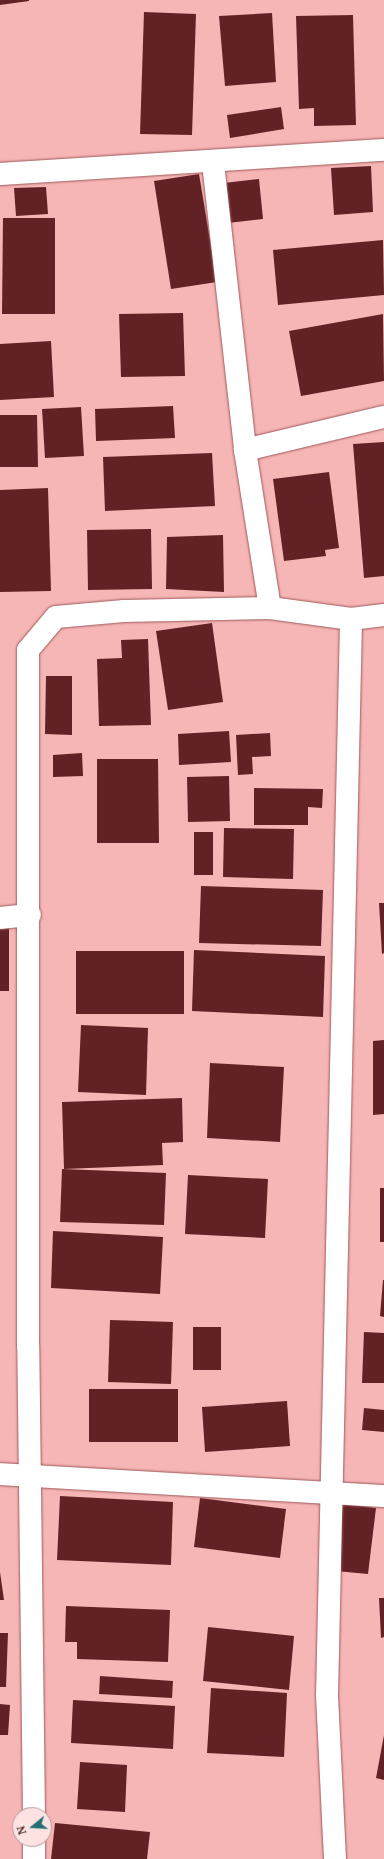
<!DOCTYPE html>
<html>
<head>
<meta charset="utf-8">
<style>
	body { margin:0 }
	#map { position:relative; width:384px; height:1859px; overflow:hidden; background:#f6b6b5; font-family:"Noto Serif",serif }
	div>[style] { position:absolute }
	.building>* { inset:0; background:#622225 }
	.roads { filter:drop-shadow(0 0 1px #9f595a) drop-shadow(0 0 1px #9f595a) }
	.street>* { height:22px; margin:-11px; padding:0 11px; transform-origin:11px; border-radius:11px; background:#fff }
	span { translate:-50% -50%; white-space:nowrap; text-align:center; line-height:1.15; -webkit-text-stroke:4px #fce3e2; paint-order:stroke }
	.north { position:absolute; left:12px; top:1807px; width:40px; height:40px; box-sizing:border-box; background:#fce3e2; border:1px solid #b59a99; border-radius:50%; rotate:252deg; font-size:11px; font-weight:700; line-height:16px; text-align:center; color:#4b2c2c }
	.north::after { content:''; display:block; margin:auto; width:14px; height:18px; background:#246f73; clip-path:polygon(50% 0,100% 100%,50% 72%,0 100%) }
</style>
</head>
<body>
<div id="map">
	<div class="building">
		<i style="clip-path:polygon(0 0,29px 0,29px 1px,0 5px)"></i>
		<i style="clip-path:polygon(144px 12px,196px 14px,192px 135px,140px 134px)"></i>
		<i style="clip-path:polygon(272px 13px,276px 82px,225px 86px,219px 16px)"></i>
		<i style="clip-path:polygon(353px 15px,356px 125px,314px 126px,314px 108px,299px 109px,296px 16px)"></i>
		<i style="clip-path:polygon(281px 107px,284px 129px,230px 138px,227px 115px)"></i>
		<i style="clip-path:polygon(371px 166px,373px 212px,334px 215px,331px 168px)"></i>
		<i style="clip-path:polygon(199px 174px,217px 282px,171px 289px,154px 181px)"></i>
		<i style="clip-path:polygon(259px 179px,263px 219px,228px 223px,224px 183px)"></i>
		<i style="clip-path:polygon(46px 187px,48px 214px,16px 216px,14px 188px)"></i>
		<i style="clip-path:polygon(3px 218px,55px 218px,55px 314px,2px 314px)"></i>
		<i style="clip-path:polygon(383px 240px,384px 295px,278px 305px,273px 250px)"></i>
		<i style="clip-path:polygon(183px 313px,185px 376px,121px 377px,119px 314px)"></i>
		<i style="clip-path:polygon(383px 314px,384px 381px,301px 396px,289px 331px)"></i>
		<i style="clip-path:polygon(51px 341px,54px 397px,0 400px,0 344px)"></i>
		<i style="clip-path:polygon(173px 406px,175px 438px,96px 441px,95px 409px)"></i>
		<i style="clip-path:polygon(81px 407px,84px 456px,45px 458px,42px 409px)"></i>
		<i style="clip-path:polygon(0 415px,37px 415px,38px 467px,0 467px)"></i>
		<i style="clip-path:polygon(384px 442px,384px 576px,364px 578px,353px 444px)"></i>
		<i style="clip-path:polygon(212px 453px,215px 506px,105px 511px,103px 457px)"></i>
		<i style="clip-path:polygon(329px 472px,339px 548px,325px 550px,326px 556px,284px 561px,273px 479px)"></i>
		<i style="clip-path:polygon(48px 488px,51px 591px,0 592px,0 490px)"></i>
		<i style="clip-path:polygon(151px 529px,152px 589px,88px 590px,87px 530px)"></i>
		<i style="clip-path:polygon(223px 535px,224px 592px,166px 589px,167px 537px)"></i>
		<i style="clip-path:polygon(212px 623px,223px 702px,168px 710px,156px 631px)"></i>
		<i style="clip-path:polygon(148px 639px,151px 725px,99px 726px,97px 659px,122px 658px,121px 640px)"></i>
		<i style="clip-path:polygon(46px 676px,72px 676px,72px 735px,45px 734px)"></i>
		<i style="clip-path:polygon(229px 731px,231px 762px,179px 765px,178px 734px)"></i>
		<i style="clip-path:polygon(270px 733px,271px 756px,252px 757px,253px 774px,238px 775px,236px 735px)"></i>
		<i style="clip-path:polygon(82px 753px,83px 776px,53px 777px,53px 755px)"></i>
		<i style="clip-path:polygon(97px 759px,158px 759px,159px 843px,97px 843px)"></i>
		<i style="clip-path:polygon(229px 776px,230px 821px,188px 822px,187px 777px)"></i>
		<i style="clip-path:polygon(254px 788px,323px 789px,322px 808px,308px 807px,308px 825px,254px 825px)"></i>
		<i style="clip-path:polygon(224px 828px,294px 829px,293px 879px,223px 877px)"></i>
		<i style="clip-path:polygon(194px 832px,213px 832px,213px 875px,194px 875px)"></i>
		<i style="clip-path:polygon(201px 886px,323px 890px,321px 946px,199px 943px)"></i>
		<i style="clip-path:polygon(379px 903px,384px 903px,384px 953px,382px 954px)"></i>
		<i style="clip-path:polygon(0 927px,9px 927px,9px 991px,0 991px)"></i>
		<i style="clip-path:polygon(194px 950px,325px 956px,323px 1017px,192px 1011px)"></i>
		<i style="clip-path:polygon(76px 951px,184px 951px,184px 1014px,76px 1014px)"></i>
		<i style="clip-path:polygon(81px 1025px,148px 1028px,146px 1095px,78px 1092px)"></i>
		<i style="clip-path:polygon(384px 1040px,384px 1114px,373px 1115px,373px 1041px)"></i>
		<i style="clip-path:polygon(210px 1063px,284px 1067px,280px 1142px,207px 1138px)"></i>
		<i style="clip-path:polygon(182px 1098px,183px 1142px,162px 1143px,163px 1165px,64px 1169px,62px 1102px)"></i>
		<i style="clip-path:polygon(62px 1169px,166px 1173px,164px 1225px,60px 1222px)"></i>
		<i style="clip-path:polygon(188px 1175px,268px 1179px,265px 1238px,185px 1234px)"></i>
		<i style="clip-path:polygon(380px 1188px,384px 1188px,384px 1242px,380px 1242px)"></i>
		<i style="clip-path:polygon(53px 1231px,163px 1237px,160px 1294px,51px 1288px)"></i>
		<i style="clip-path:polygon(383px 1280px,384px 1280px,384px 1317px,380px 1316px)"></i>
		<i style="clip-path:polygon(110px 1320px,173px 1322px,171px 1384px,108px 1382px)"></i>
		<i style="clip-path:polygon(193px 1327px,221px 1327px,221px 1370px,193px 1370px)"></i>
		<i style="clip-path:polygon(364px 1332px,384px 1333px,384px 1383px,362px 1383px)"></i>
		<i style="clip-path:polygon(89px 1389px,178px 1389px,178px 1442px,89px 1442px)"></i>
		<i style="clip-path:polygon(287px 1401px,290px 1446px,205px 1452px,202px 1407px)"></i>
		<i style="clip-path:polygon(364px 1408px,384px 1410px,384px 1432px,362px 1430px)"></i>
		<i style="clip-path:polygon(60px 1496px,173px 1502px,171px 1565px,57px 1560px)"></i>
		<i style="clip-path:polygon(200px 1498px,286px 1509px,280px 1558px,194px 1547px)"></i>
		<i style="clip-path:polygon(343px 1504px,376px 1508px,368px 1574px,336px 1571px)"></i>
		<i style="clip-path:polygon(0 1572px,4px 1600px,0 1600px)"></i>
		<i style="clip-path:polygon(379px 1598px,384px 1598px,384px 1637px,381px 1638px)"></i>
		<i style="clip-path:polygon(66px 1606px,170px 1610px,168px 1662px,77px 1659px,77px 1642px,65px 1642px)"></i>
		<i style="clip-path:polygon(208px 1627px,294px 1636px,289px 1690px,203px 1681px)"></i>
		<i style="clip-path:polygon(0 1633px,8px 1633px,6px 1687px,0 1687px)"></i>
		<i style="clip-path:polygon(100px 1676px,173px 1681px,172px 1698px,99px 1694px)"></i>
		<i style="clip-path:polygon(211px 1688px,287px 1693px,284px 1757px,207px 1753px)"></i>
		<i style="clip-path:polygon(73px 1700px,175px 1706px,173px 1749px,71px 1743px)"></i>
		<i style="clip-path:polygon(0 1704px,10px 1705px,8px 1735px,0 1735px)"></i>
		<i style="clip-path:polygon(384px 1735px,384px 1780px,376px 1778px)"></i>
		<i style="clip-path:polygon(80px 1762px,127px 1765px,125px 1812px,77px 1809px)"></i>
		<i style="clip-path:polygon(55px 1823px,150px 1832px,147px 1859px,51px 1859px)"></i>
	</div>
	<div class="roads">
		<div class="street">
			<i style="left:213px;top:163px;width:289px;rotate:83.6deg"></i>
			<i style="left:245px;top:450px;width:160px;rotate:81deg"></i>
			<i style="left:0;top:174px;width:385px;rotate:-3.6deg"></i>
			<i style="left:245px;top:450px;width:143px;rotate:-13.4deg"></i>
			<i style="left:0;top:918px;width:30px;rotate:-6deg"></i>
			<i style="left:0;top:1474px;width:385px;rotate:3.3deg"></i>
			<i style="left:34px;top:1815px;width:469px;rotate:-90.7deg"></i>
			<i style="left:28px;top:1346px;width:696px;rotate:-90deg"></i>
			<i style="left:28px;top:650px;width:43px;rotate:-49.7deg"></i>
			<i style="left:56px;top:617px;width:68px;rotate:-5deg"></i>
			<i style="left:124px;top:611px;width:146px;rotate:-1.2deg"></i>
			<i style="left:270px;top:608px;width:82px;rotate:7.7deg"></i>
			<i style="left:351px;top:619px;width:33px;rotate:-7deg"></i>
			<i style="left:34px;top:1839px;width:20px;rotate:90deg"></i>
			<i style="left:335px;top:1859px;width:163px;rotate:-92.8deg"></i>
			<i style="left:327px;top:1696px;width:1077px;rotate:-88.72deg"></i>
		</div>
	</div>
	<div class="north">N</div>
</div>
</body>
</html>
